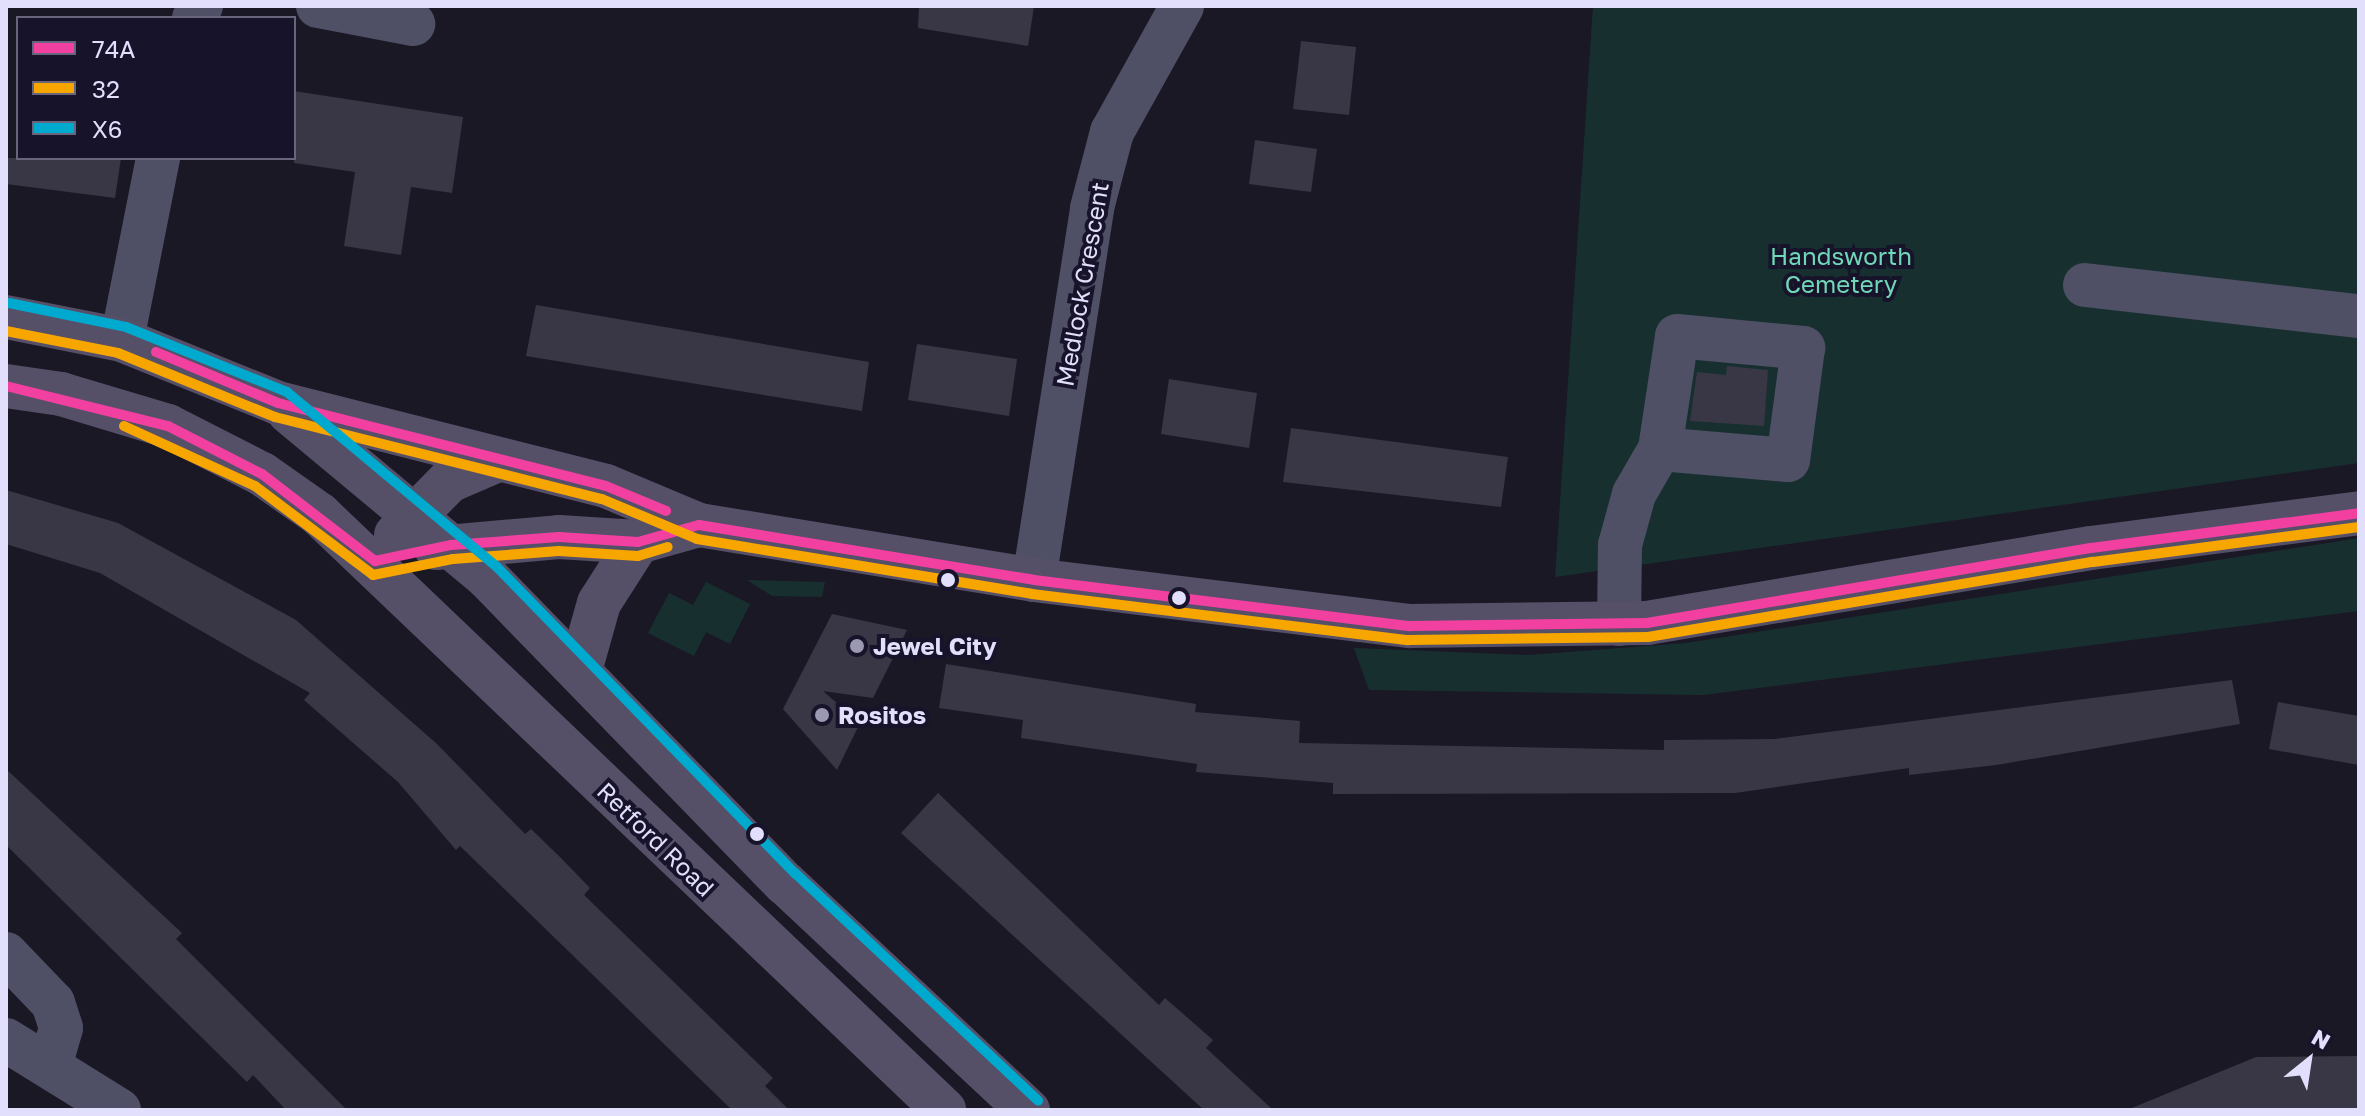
<!DOCTYPE html>
<html>
<head>
<meta charset="utf-8">
<style>
	body { margin:0 }
	#map { position:relative; width:2365px; height:1116px; overflow:hidden; background:#1a1825; font-family:"Golos Text",sans-serif }
	div>[style] { position:absolute }
	.green>* { inset:0; background:#17302f }
	.building>* { inset:0; background:#393746 }
	.minor>* { height:44px; margin:-22px; padding:0 22px; transform-origin:22px; border-radius:22px; background:#4f4f65 }
	.major>* { height:44px; margin:-22px; padding:0 22px; transform-origin:22px; border-radius:22px; background:#564f68 }
	.bus-1>* { height:10px; margin:-5px; padding:0 5px; transform-origin:5px; border-radius:5px; background:#f240a1 }
	.bus-2>* { height:10px; margin:-5px; padding:0 5px; transform-origin:5px; border-radius:5px; background:#f7a600 }
	.bus-3>* { height:10px; margin:-5px; padding:0 5px; transform-origin:5px; border-radius:5px; background:#00a9ce }
	.dots>* { width:22px; height:22px; translate:-50% -50%; box-sizing:border-box; border:4px solid #16132a; border-radius:50% }
	span { translate:-50% -50%; white-space:nowrap; text-align:center; line-height:1.15; -webkit-text-stroke:8px #16132a; paint-order:stroke }
	.park-label { font-size:24px; color:#70d8b8 }
	.street-label { font-size:24px; color:#e1dffc }
	.poi-label { font-size:24px; color:#e1dffc; font-weight:700 }
	.left { translate:0 -50%; text-align:left }
	.frame { position:absolute; inset:0; border:8px solid #e1dffc; pointer-events:none }
	.legend { position:absolute; left:16px; top:16px; width:280px; height:144px; box-sizing:border-box; background:#16132a; border:2px solid #67657e; margin:0; padding:10px 14px; list-style:none; font-size:24px; color:#e1dffc }
	.legend li { display:flex; align-items:center; gap:16px; height:40px }
	.legend b { width:40px; border:2px solid #67657e }
	.north { position:absolute; left:2269px; top:1020px; width:80px; height:80px; -webkit-text-stroke:6px #16132a; paint-order:stroke; rotate:30deg; font-size:22px; font-weight:700; line-height:32px; text-align:center; color:#e1dffc }
	.north::after { content:''; display:block; margin:auto; width:28px; height:36px; background:#e1dffc; clip-path:polygon(50% 0,100% 100%,50% 72%,0 100%) }
</style>
</head>
<body>
<div id="map">
	<div class="green">
		<i style="clip-path:polygon(1593px 6px,2359px 6px,2359px 463px,1555px 577px)"></i>
		<i style="clip-path:polygon(2359px 538px,2359px 611px,1703px 695px,1369px 690px,1354px 648px,1529px 655px,1686px 643px)"></i>
		<i style="clip-path:polygon(747px 580px,825px 582px,822px 597px,772px 596px)"></i>
		<i style="clip-path:polygon(706px 582px,750px 604px,730px 644px,706px 632px,694px 656px,648px 633px,669px 593px,693px 605px)"></i>
	</div>
	<div class="building">
		<i style="clip-path:polygon(919px 6px,1034px 6px,1028px 46px,918px 28px)"></i>
		<i style="clip-path:polygon(1301px 41px,1356px 47px,1349px 115px,1293px 109px)"></i>
		<i style="clip-path:polygon(294px 91px,463px 117px,452px 193px,411px 187px,401px 255px,344px 246px,355px 172px,294px 163px)"></i>
		<i style="clip-path:polygon(1255px 140px,1317px 149px,1311px 192px,1249px 184px)"></i>
		<i style="clip-path:polygon(6px 158px,121px 158px,115px 198px,6px 184px)"></i>
		<i style="clip-path:polygon(536px 305px,869px 362px,862px 411px,526px 356px)"></i>
		<i style="clip-path:polygon(917px 344px,1017px 359px,1009px 416px,908px 400px)"></i>
		<i style="clip-path:polygon(1727px 366px,1768px 370px,1764px 426px,1690px 421px,1697px 372px,1726px 375px)"></i>
		<i style="clip-path:polygon(1169px 379px,1257px 393px,1249px 448px,1161px 434px)"></i>
		<i style="clip-path:polygon(1291px 428px,1508px 457px,1501px 507px,1283px 482px)"></i>
		<i style="clip-path:polygon(6px 490px,118px 523px,296px 620px,437px 744px,525px 834px,531px 829px,561px 858px,590px 888px,584px 895px,773px 1078px,765px 1086px,789px 1110px,732px 1110px,460px 846px,456px 850px,398px 782px,304px 700px,310px 693px,100px 573px,6px 544px)"></i>
		<i style="clip-path:polygon(832px 614px,907px 630px,873px 698px,823px 691px,860px 723px,837px 770px,783px 709px)"></i>
		<i style="clip-path:polygon(946px 664px,1196px 704px,1195px 712px,1300px 721px,1299px 743px,1664px 750px,1664px 740px,1775px 739px,2232px 680px,2240px 724px,1996px 765px,1909px 775px,1909px 768px,1735px 793px,1333px 794px,1333px 783px,1196px 772px,1197px 764px,1021px 738px,1023px 720px,939px 708px)"></i>
		<i style="clip-path:polygon(2278px 702px,2359px 716px,2359px 765px,2269px 749px)"></i>
		<i style="clip-path:polygon(6px 769px,182px 933px,176px 939px,347px 1110px,286px 1110px,253px 1075px,247px 1082px,6px 845px)"></i>
		<i style="clip-path:polygon(938px 793px,1159px 1005px,1165px 998px,1213px 1040px,1206px 1048px,1273px 1110px,1204px 1110px,901px 833px)"></i>
		<i style="clip-path:polygon(2359px 1056px,2359px 1110px,2127px 1110px,2256px 1057px)"></i>
	</div>
	<div class="minor">
		<i style="left:318px;top:6px;width:97px;rotate:10.7deg"></i>
		<i style="left:194px;top:18px;width:14px;rotate:-60deg"></i>
		<i style="left:2085px;top:285px;width:276px;rotate:6.5deg"></i>
		<i style="left:122px;top:340px;width:186px;rotate:-78.8deg"></i>
		<i style="left:1034px;top:580px;width:376px;rotate:-81.1deg"></i>
		<i style="left:1092px;top:208px;width:79px;rotate:-75.3deg"></i>
		<i style="left:1112px;top:132px;width:144px;rotate:-60.9deg"></i>
		<i style="left:1619px;top:624px;width:79px;rotate:-89.3deg"></i>
		<i style="left:1620px;top:545px;width:53px;rotate:-74.6deg"></i>
		<i style="left:1634px;top:494px;width:52px;rotate:-60deg"></i>
		<i style="left:1660px;top:449px;width:114px;rotate:-81.4deg"></i>
		<i style="left:1677px;top:336px;width:127px;rotate:5.4deg"></i>
		<i style="left:1803px;top:348px;width:113px;rotate:97.6deg"></i>
		<i style="left:1788px;top:460px;width:128px;rotate:-175.1deg"></i>
		<i style="left:6px;top:954px;width:68px;rotate:46.2deg"></i>
		<i style="left:53px;top:1003px;width:26px;rotate:72deg"></i>
		<i style="left:61px;top:1028px;width:36px;rotate:106deg"></i>
		<i style="left:6px;top:1040px;width:133px;rotate:31.8deg"></i>
	</div>
	<div class="major">
		<i style="left:6px;top:317px;width:118px;rotate:11.2deg"></i>
		<i style="left:122px;top:340px;width:168px;rotate:22deg"></i>
		<i style="left:278px;top:403px;width:338px;rotate:14.2deg"></i>
		<i style="left:606px;top:486px;width:101px;rotate:22.8deg"></i>
		<i style="left:699px;top:525px;width:339px;rotate:9.3deg"></i>
		<i style="left:1034px;top:580px;width:379px;rotate:7deg"></i>
		<i style="left:1410px;top:626px;width:237px;rotate:-0.7deg"></i>
		<i style="left:1647px;top:623px;width:450px;rotate:-9.6deg"></i>
		<i style="left:2091px;top:548px;width:270px;rotate:-7.4deg"></i>
		<i style="left:6px;top:386px;width:56px;rotate:8.3deg"></i>
		<i style="left:61px;top:394px;width:112px;rotate:16.7deg"></i>
		<i style="left:168px;top:426px;width:106px;rotate:27.1deg"></i>
		<i style="left:262px;top:474px;width:70px;rotate:35.1deg"></i>
		<i style="left:319px;top:514px;width:864px;rotate:43.64deg"></i>
		<i style="left:289px;top:412px;width:256px;rotate:39.8deg"></i>
		<i style="left:486px;top:576px;width:429px;rotate:45.8deg"></i>
		<i style="left:785px;top:883px;width:333px;rotate:43.1deg"></i>
		<i style="left:396px;top:535px;width:76px;rotate:-45.5deg"></i>
		<i style="left:449px;top:481px;width:53px;rotate:-23.2deg"></i>
		<i style="left:436px;top:548px;width:123px;rotate:-5.1deg"></i>
		<i style="left:559px;top:537px;width:79px;rotate:3.6deg"></i>
		<i style="left:638px;top:542px;width:63px;rotate:-15.6deg"></i>
		<i style="left:581px;top:667px;width:66px;rotate:-74.3deg"></i>
		<i style="left:599px;top:603px;width:72px;rotate:-57.4deg"></i>
	</div>
	<div class="bus-1">
		<i style="left:156px;top:352px;width:132px;rotate:22.7deg"></i>
		<i style="left:278px;top:403px;width:338px;rotate:14.2deg"></i>
		<i style="left:606px;top:486px;width:65px;rotate:22.6deg"></i>
		<i style="left:6px;top:386px;width:167px;rotate:13.9deg"></i>
		<i style="left:168px;top:426px;width:106px;rotate:27.1deg"></i>
		<i style="left:262px;top:474px;width:143px;rotate:37.6deg"></i>
		<i style="left:375px;top:561px;width:78px;rotate:-11.9deg"></i>
		<i style="left:451px;top:545px;width:108px;rotate:-4.2deg"></i>
		<i style="left:559px;top:537px;width:79px;rotate:3.6deg"></i>
		<i style="left:638px;top:542px;width:63px;rotate:-15.6deg"></i>
		<i style="left:699px;top:525px;width:339px;rotate:9.3deg"></i>
		<i style="left:1034px;top:580px;width:379px;rotate:7deg"></i>
		<i style="left:1410px;top:626px;width:237px;rotate:-0.7deg"></i>
		<i style="left:1647px;top:623px;width:450px;rotate:-9.6deg"></i>
		<i style="left:2091px;top:548px;width:270px;rotate:-7.4deg"></i>
	</div>
	<div class="bus-2">
		<i style="left:6px;top:331px;width:114px;rotate:11.1deg"></i>
		<i style="left:118px;top:353px;width:170px;rotate:22.2deg"></i>
		<i style="left:275px;top:417px;width:337px;rotate:14.1deg"></i>
		<i style="left:602px;top:499px;width:103px;rotate:22.8deg"></i>
		<i style="left:697px;top:539px;width:339px;rotate:9.3deg"></i>
		<i style="left:1032px;top:594px;width:379px;rotate:7deg"></i>
		<i style="left:1408px;top:640px;width:240px;rotate:-0.7deg"></i>
		<i style="left:1648px;top:637px;width:451px;rotate:-9.6deg"></i>
		<i style="left:2093px;top:562px;width:268px;rotate:-7.5deg"></i>
		<i style="left:124px;top:426px;width:144px;rotate:24.6deg"></i>
		<i style="left:255px;top:486px;width:148px;rotate:37deg"></i>
		<i style="left:373px;top:575px;width:82px;rotate:-11.3deg"></i>
		<i style="left:453px;top:559px;width:106px;rotate:-4.3deg"></i>
		<i style="left:559px;top:551px;width:79px;rotate:3.6deg"></i>
		<i style="left:638px;top:556px;width:31px;rotate:-17deg"></i>
	</div>
	<div class="bus-3">
		<i style="left:9px;top:303px;width:119px;rotate:11.6deg"></i>
		<i style="left:126px;top:327px;width:174px;rotate:22deg"></i>
		<i style="left:287px;top:392px;width:272px;rotate:39.8deg"></i>
		<i style="left:496px;top:566px;width:429px;rotate:45.8deg"></i>
		<i style="left:795px;top:873px;width:333px;rotate:43.1deg"></i>
	</div>
	<div class="dots">
		<i style="left:948px;top:580px;background:#e1dffc"></i>
		<i style="left:1179px;top:598px;background:#e1dffc"></i>
		<i style="left:857px;top:646px;background:#9b99b1"></i>
		<i style="left:822px;top:715px;background:#9b99b1"></i>
		<i style="left:757px;top:834px;background:#e1dffc"></i>
	</div>
	<div class="park-label">
		<span style="left:1841px;top:270px">Handsworth<br>Cemetery</span>
	</div>
	<div class="street-label">
		<span style="left:1082px;top:284px;rotate:-80deg">Medlock Crescent</span>
		<span style="left:656px;top:839px;rotate:44deg">Retford Road</span>
	</div>
	<div class="poi-label">
		<span class="left" style="left:873px;top:646px">Jewel City</span>
		<span class="left" style="left:838px;top:715px">Rositos</span>
	</div>
	<div class="frame"></div>
	<ul class="legend">
	<li><b style="height:10px;background:#f240a1"></b>74A</li>
	<li><b style="height:10px;background:#f7a600"></b>32</li>
	<li><b style="height:10px;background:#00a9ce"></b>X6</li>
	</ul>
	<div class="north">N</div>
</div>
</body>
</html>
